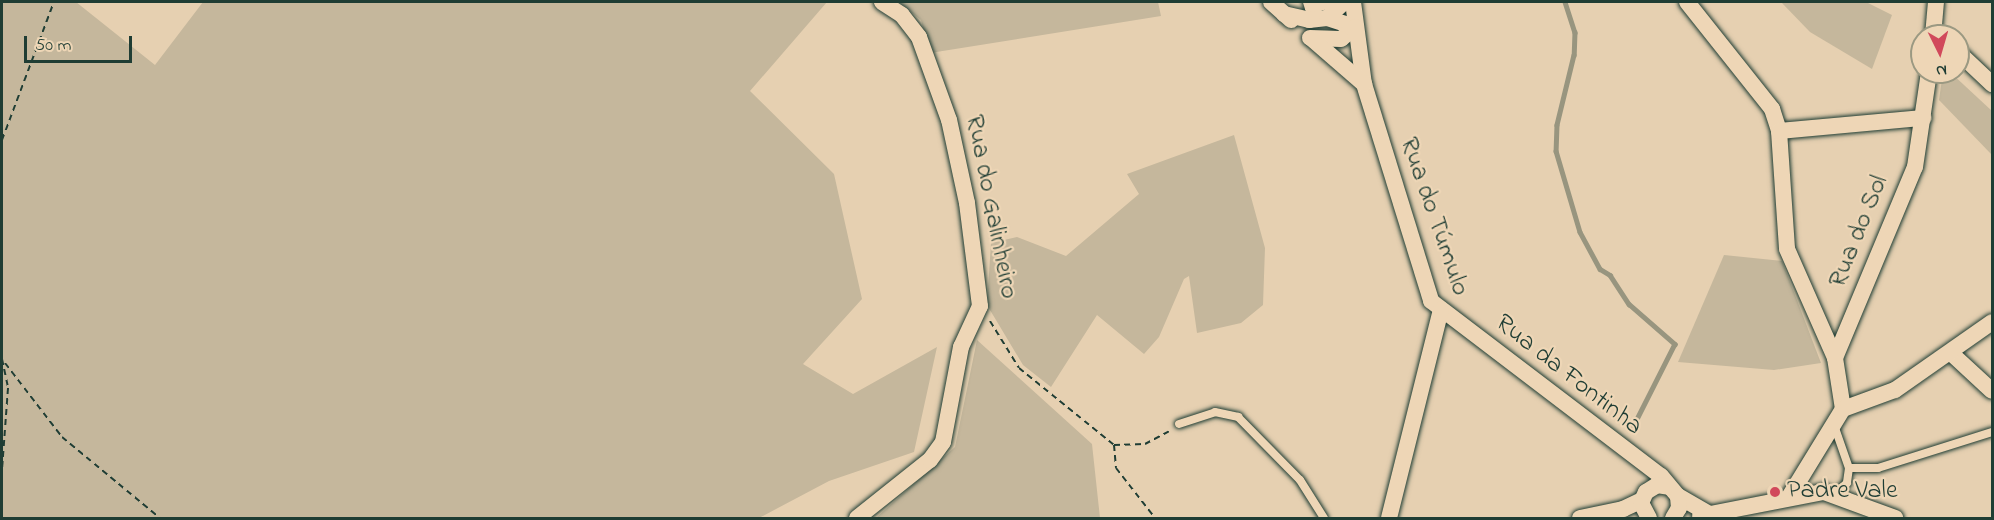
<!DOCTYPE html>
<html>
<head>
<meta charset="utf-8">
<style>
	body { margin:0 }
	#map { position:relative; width:1994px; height:520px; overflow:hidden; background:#e6d0b1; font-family:"Indie Flower",sans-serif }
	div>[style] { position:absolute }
	.green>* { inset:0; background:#c5b79c }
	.stream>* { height:4.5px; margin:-2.25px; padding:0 2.25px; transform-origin:2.25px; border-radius:2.25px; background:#98957f }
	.path>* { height:2px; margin-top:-1px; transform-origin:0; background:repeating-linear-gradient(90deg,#1f3d34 0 6px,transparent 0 10.5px) }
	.roads { filter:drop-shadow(0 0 2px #1f3d34) drop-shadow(0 0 2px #1f3d34) }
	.service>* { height:8px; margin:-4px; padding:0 4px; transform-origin:4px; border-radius:4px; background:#eed6b6 }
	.pedestrian>* { height:12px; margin:-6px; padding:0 6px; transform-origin:6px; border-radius:6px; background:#eed6b6 }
	.minor>* { height:16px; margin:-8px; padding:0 8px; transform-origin:8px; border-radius:8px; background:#eed6b6 }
	.dots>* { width:16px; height:16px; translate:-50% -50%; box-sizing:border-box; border:3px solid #eed6b6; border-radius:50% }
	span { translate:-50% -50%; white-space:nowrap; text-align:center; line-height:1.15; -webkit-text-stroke:4.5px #eed6b6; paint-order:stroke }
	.street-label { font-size:26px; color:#1f3d34 }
	.poi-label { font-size:26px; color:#1f3d34 }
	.left { translate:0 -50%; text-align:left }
	.frame { position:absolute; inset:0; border:3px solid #1f3d34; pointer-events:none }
	.north { position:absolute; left:1910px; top:24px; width:60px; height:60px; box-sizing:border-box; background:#eed6b6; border:2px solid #9b9982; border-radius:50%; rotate:175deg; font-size:16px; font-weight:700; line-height:24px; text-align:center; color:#1f3d34 }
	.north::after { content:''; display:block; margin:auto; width:21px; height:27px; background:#d1495b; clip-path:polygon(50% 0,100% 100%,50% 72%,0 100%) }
	.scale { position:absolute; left:24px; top:36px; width:108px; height:27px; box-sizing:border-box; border:3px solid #1f3d34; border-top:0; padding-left:8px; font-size:18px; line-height:21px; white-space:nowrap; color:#1f3d34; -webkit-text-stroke:4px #eed6b6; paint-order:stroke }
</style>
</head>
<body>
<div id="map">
	<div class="green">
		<i style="clip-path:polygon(2px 2px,76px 2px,155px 65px,203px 2px,827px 2px,750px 91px,834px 174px,862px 299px,803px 364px,853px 394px,937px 347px,914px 452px,829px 481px,759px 518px,2px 518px)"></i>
		<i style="clip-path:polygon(899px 2px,1158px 2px,1161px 16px,930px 53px,921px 20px)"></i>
		<i style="clip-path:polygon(1781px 2px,1866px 2px,1892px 15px,1872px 69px,1810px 32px)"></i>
		<i style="clip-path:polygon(1943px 72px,1950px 72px,1992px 111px,1992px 155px,1939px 100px)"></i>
		<i style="clip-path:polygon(1234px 135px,1265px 248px,1263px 305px,1241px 323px,1197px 333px,1189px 276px,1184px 279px,1159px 337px,1144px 354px,1097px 315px,1051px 387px,1023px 365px,987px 305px,991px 243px,1017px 237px,1066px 256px,1139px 194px,1127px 174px)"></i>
		<i style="clip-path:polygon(1724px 255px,1782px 261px,1821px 363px,1774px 370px,1678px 362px)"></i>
		<i style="clip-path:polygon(977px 340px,1092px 444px,1100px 518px,876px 518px,955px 447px)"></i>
	</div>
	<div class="stream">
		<i style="left:1565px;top:2px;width:32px;rotate:72deg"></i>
		<i style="left:1575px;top:32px;width:23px;rotate:92deg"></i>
		<i style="left:1574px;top:55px;width:72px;rotate:103.7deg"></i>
		<i style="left:1557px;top:125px;width:26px;rotate:92deg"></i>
		<i style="left:1556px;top:151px;width:84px;rotate:73.5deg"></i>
		<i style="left:1580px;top:232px;width:42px;rotate:61.6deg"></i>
		<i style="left:1600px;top:269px;width:12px;rotate:31deg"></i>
		<i style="left:1610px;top:275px;width:35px;rotate:57deg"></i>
		<i style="left:1629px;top:304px;width:61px;rotate:41deg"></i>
		<i style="left:1675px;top:344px;width:95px;rotate:116.8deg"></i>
	</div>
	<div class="path">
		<i style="left:2px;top:140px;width:147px;rotate:-69.4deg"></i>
		<i style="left:990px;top:321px;width:55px;rotate:58.3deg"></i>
		<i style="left:1019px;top:368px;width:122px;rotate:39deg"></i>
		<i style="left:1114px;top:445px;width:23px;rotate:85deg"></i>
		<i style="left:1116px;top:468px;width:63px;rotate:52deg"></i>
		<i style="left:2px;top:359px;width:30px;rotate:78deg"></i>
		<i style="left:8px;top:388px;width:81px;rotate:94.2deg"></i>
		<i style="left:5px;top:363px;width:93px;rotate:52.4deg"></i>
		<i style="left:62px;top:437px;width:127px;rotate:39.6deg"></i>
		<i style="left:1114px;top:445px;width:31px;rotate:-2deg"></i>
		<i style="left:1145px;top:444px;width:27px;rotate:-28deg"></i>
	</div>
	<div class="roads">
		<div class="service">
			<i style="left:1179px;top:424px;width:38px;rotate:-18deg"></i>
			<i style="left:1215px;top:412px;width:24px;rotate:12deg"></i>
			<i style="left:1238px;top:417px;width:88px;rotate:45.5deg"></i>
			<i style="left:1300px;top:480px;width:45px;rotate:57.7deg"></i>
			<i style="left:1834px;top:425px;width:46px;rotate:70.8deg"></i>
			<i style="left:1849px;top:468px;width:15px;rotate:98deg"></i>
			<i style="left:1847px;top:483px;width:15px;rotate:138deg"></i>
			<i style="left:1849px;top:468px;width:29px"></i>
			<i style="left:1878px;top:468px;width:120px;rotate:-17.5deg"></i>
		</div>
		<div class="pedestrian">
			<i style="left:1309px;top:2px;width:6px;rotate:72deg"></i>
			<i style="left:1311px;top:8px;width:19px;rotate:-18deg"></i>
		</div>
		<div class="minor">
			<i style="left:1271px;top:2px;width:27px;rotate:42deg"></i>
			<i style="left:1353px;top:2px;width:83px;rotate:82.4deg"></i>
			<i style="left:1364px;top:84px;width:227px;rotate:72.8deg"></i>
			<i style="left:1431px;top:301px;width:289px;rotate:37.3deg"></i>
			<i style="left:1661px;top:476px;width:26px;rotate:50deg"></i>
			<i style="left:1678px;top:496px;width:36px;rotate:30deg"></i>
			<i style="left:1687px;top:2px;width:137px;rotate:51.5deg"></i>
			<i style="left:1772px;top:109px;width:23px;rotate:72deg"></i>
			<i style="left:1779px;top:131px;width:118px;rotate:86.1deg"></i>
			<i style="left:1787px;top:249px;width:119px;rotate:66.2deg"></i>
			<i style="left:1284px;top:14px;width:26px;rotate:13deg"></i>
			<i style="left:1309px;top:20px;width:18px;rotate:-6deg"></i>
			<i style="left:1327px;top:18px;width:29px;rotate:18deg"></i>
			<i style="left:1355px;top:27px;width:18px;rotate:139deg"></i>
			<i style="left:1341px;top:39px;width:31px;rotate:-178deg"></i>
			<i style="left:1327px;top:18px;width:23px;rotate:-43deg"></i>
			<i style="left:1933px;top:36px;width:34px;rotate:-85deg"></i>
			<i style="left:1312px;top:39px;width:69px;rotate:40.9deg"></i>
			<i style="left:1958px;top:52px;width:47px;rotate:43.3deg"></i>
			<i style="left:1779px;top:131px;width:145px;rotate:-5.2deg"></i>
			<i style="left:1952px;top:354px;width:54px;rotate:42.8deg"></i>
			<i style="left:1843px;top:409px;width:52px;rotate:-98.9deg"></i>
			<i style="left:1835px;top:358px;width:207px;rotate:-67.3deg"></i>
			<i style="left:1915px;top:167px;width:96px;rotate:-81.6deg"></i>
			<i style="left:1789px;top:497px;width:103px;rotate:-58.5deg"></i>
			<i style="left:1843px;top:409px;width:55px;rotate:-20.1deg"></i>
			<i style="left:1895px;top:390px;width:118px;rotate:-35deg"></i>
			<i style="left:1700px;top:516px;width:126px;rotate:-11deg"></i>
			<i style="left:1824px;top:492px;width:76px;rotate:20.1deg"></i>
			<i style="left:857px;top:518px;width:93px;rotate:-38.5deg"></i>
			<i style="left:930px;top:460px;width:22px;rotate:-54deg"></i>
			<i style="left:943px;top:442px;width:97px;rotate:-79.3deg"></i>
			<i style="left:961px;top:347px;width:45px;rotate:-65.1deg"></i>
			<i style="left:980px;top:306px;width:104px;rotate:-97.2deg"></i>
			<i style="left:967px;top:203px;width:85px;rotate:-102.2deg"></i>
			<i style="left:949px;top:120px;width:88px;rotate:-109.9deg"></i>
			<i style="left:919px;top:37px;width:28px;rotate:-128deg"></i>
			<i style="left:902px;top:15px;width:24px;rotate:-147deg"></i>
			<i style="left:1389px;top:518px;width:215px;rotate:-76deg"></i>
			<i style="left:1580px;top:518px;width:44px;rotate:-11.8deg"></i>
			<i style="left:1623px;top:509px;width:21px;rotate:-25deg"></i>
			<i style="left:1649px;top:518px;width:17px;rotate:-118deg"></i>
			<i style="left:1641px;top:503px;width:12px;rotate:-66deg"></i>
			<i style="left:1646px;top:492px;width:13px;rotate:-32deg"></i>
			<i style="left:1657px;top:485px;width:12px;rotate:9deg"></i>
			<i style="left:1673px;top:518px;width:12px;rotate:-59deg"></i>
			<i style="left:1679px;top:508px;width:12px;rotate:-95deg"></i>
		</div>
	</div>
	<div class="dots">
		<i style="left:1775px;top:492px;background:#d1495b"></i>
	</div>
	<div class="street-label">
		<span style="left:990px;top:207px;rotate:79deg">Rua do Galinheiro</span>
		<span style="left:1433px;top:217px;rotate:71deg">Rua do Túmulo</span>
		<span style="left:1860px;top:232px;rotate:-68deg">Rua do Sol</span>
		<span style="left:1568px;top:376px;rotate:38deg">Rua da Fontinha</span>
	</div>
	<div class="poi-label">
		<span class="left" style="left:1787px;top:492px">Padre Vale</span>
	</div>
	<div class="frame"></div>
	<div class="north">N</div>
	<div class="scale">50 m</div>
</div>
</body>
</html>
